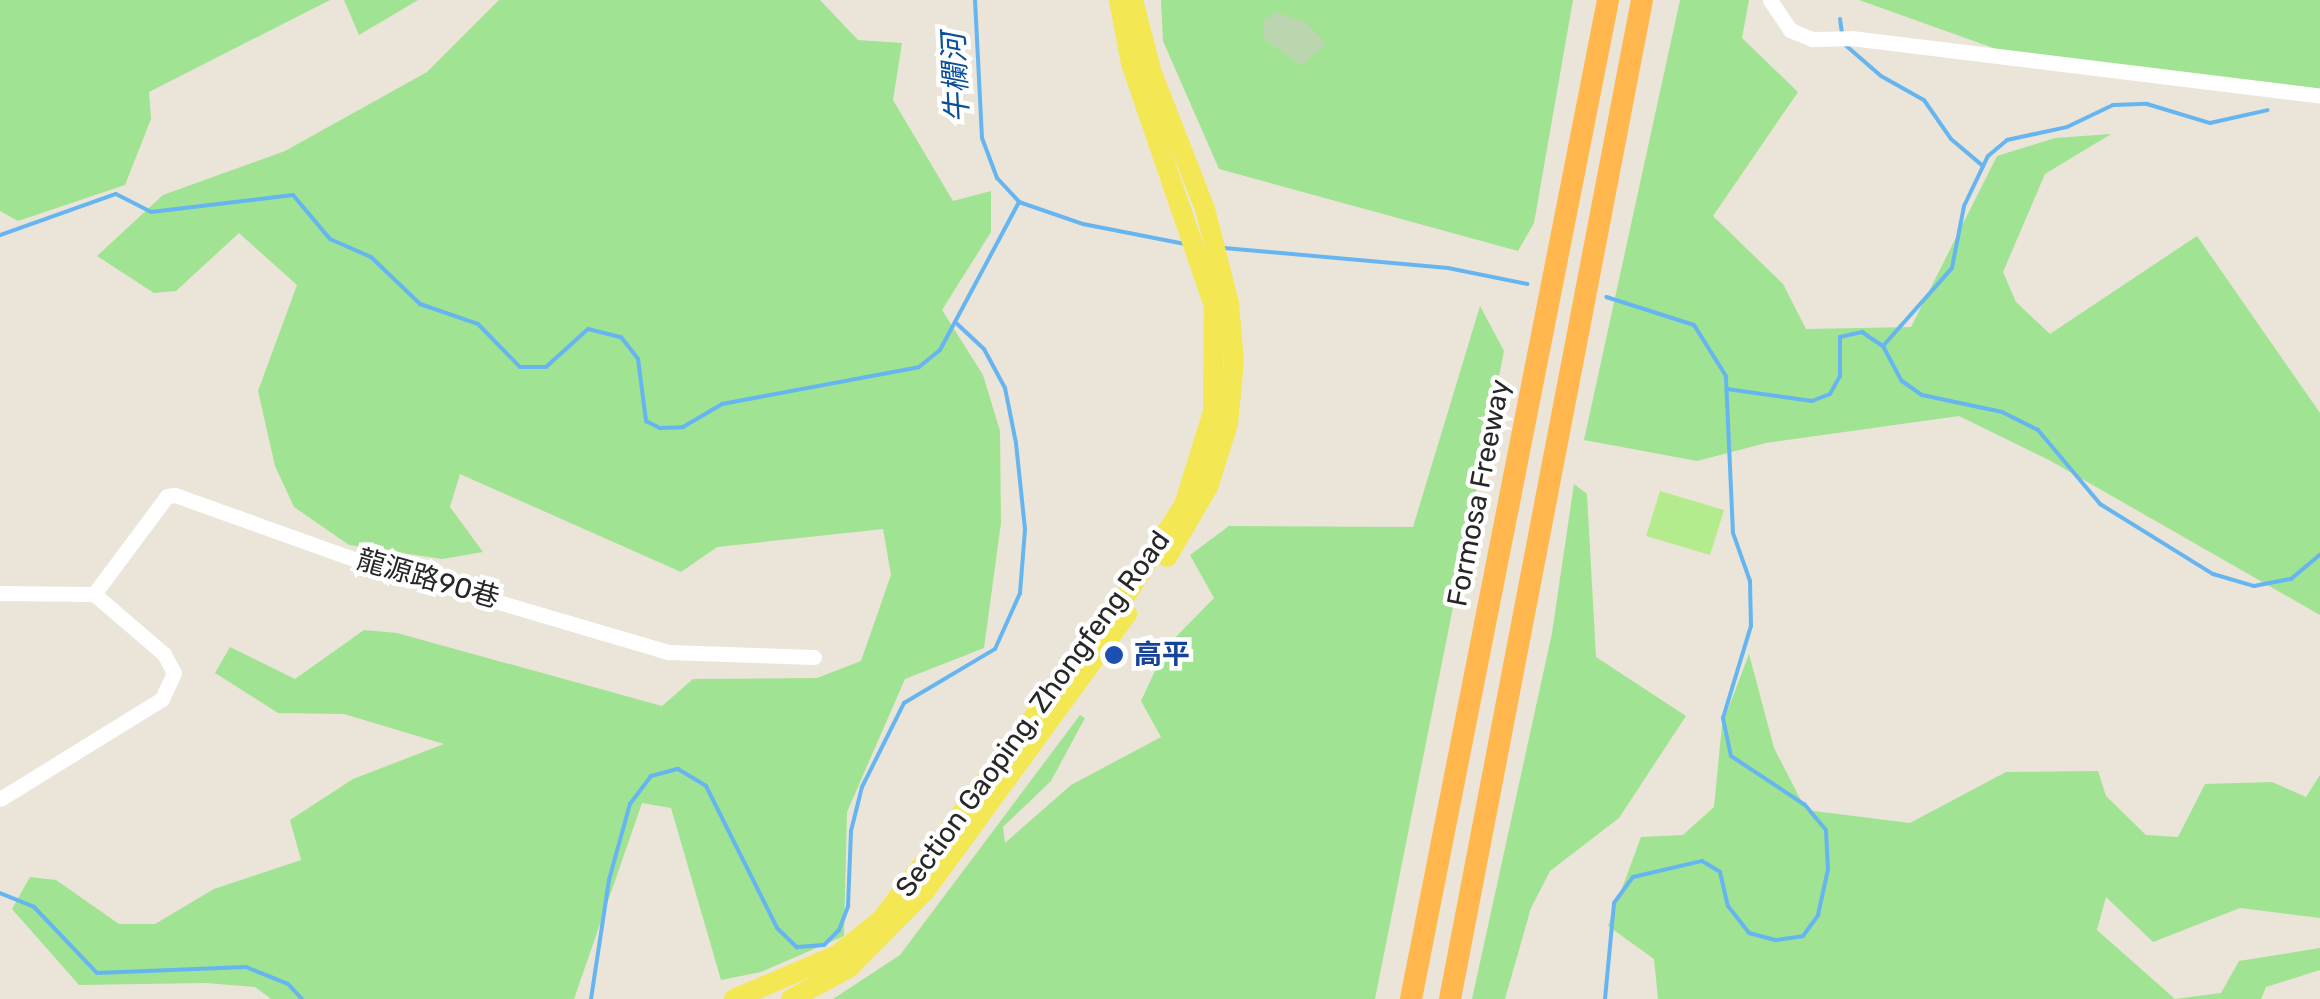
<!DOCTYPE html>
<html>
<head>
<meta charset="utf-8">
<style>
	body { margin:0 }
	#map { position:relative; width:2320px; height:999px; overflow:hidden; background:#eae5d8; font-family:Rubik,"Noto Sans TC",sans-serif }
	div>[style] { position:absolute }
	.green>* { inset:0; background:#a0e392 }
	.cemetery>* { inset:0; background:#bbd5ae }
	.pitch>* { inset:0; background:#b4eb8d }
	.stream>* { height:4px; margin:-2px; padding:0 2px; transform-origin:2px; border-radius:2px; background:#66b5f0 }
	.minor>* { height:15px; margin:-7.5px; padding:0 7.5px; transform-origin:7.5px; border-radius:7.5px; background:#fff }
	.major>* { height:20px; margin:-10px; padding:0 10px; transform-origin:10px; border-radius:10px; background:#f3e854 }
	.highway>* { height:22px; margin:-11px; padding:0 11px; transform-origin:11px; border-radius:11px; background:#ffb74e }
	.dots>* { width:28px; height:28px; translate:-50% -50%; box-sizing:border-box; border:5px solid #fff; border-radius:50% }
	span { translate:-50% -50%; white-space:nowrap; text-align:center; line-height:1.15; -webkit-text-stroke:9px #fff; paint-order:stroke }
	.street-label { font-size:28px; color:#272727 }
	.transit-label { font-size:28px; color:#164399; font-weight:700 }
	.left { translate:0 -50%; text-align:left }
	.water-label { font-size:30px; color:#0a5098; font-style:italic }
</style>
</head>
<body>
<div id="map">
	<div class="green">
		<i style="clip-path:polygon(0 0,330px 0,149px 92px,151px 119px,125px 185px,18px 221px,0 211px)"></i>
		<i style="clip-path:polygon(344px 0,418px 0,359px 35px)"></i>
		<i style="clip-path:polygon(499px 0,820px 0,858px 40px,902px 43px,893px 100px,953px 201px,991px 191px,991px 232px,942px 310px,983px 375px,1000px 431px,1001px 523px,984px 648px,905px 679px,847px 812px,844px 936px,761px 972px,721px 980px,671px 808px,642px 803px,574px 999px,271px 999px,255px 987px,206px 983px,79px 985px,12px 909px,30px 877px,56px 880px,119px 924px,155px 924px,214px 889px,301px 860px,290px 820px,353px 779px,444px 744px,344px 714px,278px 713px,215px 673px,230px 647px,295px 679px,364px 630px,397px 633px,662px 706px,693px 679px,817px 678px,861px 661px,891px 575px,883px 529px,717px 547px,681px 572px,460px 474px,450px 507px,483px 552px,442px 559px,349px 545px,294px 507px,275px 466px,258px 391px,297px 285px,239px 233px,176px 291px,154px 293px,97px 256px,163px 195px,285px 151px,427px 72px)"></i>
		<i style="clip-path:polygon(1161px 0,1573px 0,1534px 223px,1518px 251px,1219px 169px,1163px 41px)"></i>
		<i style="clip-path:polygon(1680px 0,1749px 0,1742px 38px,1798px 92px,1713px 216px,1783px 284px,1806px 329px,1911px 327px,1997px 156px,2055px 138px,2111px 134px,2045px 174px,2003px 272px,2016px 302px,2050px 334px,2197px 236px,2320px 413px,2320px 615px,2049px 460px,1959px 416px,1766px 443px,1697px 461px,1584px 440px)"></i>
		<i style="clip-path:polygon(1859px 0,2320px 0,2320px 91px,2013px 55px)"></i>
		<i style="clip-path:polygon(1480px 306px,1504px 351px,1375px 999px,833px 999px,900px 955px,1080px 715px,1085px 718px,1051px 781px,1003px 827px,1005px 843px,1071px 785px,1161px 737px,1141px 701px,1166px 647px,1214px 598px,1190px 555px,1229px 526px,1413px 527px)"></i>
		<i style="clip-path:polygon(1574px 484px,1587px 494px,1596px 657px,1686px 716px,1619px 818px,1550px 871px,1531px 908px,1505px 999px,1472px 999px,1552px 633px)"></i>
		<i style="clip-path:polygon(1749px 654px,1774px 748px,1806px 810px,1910px 823px,2006px 772px,2098px 771px,2106px 796px,2146px 835px,2178px 837px,2205px 784px,2272px 782px,2306px 797px,2320px 775px,2320px 918px,2240px 908px,2153px 942px,2106px 897px,2097px 930px,2175px 999px,2221px 993px,2239px 961px,2320px 948px,2320px 970px,2266px 987px,2261px 999px,1658px 999px,1654px 959px,1608px 926px,1641px 837px,1683px 835px,1714px 807px,1722px 725px)"></i>
	</div>
	<div class="cemetery">
		<i style="clip-path:polygon(1277px 12px,1307px 23px,1326px 44px,1301px 66px,1264px 39px,1264px 19px)"></i>
	</div>
	<div class="pitch">
		<i style="clip-path:polygon(1660px 491px,1724px 510px,1710px 555px,1646px 536px)"></i>
	</div>
	<div class="stream">
		<i style="left:975px;top:0;width:138px;rotate:87.1deg"></i>
		<i style="left:982px;top:138px;width:43px;rotate:69.4deg"></i>
		<i style="left:997px;top:178px;width:33px;rotate:47deg"></i>
		<i style="left:1019px;top:202px;width:68px;rotate:19deg"></i>
		<i style="left:1083px;top:224px;width:104px;rotate:11.1deg"></i>
		<i style="left:1840px;top:19px;width:15px;rotate:82deg"></i>
		<i style="left:1843px;top:43px;width:50px;rotate:41deg"></i>
		<i style="left:1881px;top:76px;width:49px;rotate:29.2deg"></i>
		<i style="left:1924px;top:100px;width:47px;rotate:55.3deg"></i>
		<i style="left:1951px;top:139px;width:42px;rotate:40.2deg"></i>
		<i style="left:0;top:235px;width:123px;rotate:-19.5deg"></i>
		<i style="left:116px;top:194px;width:39px;rotate:27deg"></i>
		<i style="left:151px;top:212px;width:143px;rotate:-6.8deg"></i>
		<i style="left:293px;top:195px;width:57px;rotate:49.9deg"></i>
		<i style="left:330px;top:239px;width:45px;rotate:23.7deg"></i>
		<i style="left:371px;top:257px;width:68px;rotate:43.8deg"></i>
		<i style="left:420px;top:304px;width:61px;rotate:19deg"></i>
		<i style="left:478px;top:324px;width:60px;rotate:45.7deg"></i>
		<i style="left:520px;top:367px;width:26px"></i>
		<i style="left:546px;top:367px;width:57px;rotate:-42.1deg"></i>
		<i style="left:588px;top:329px;width:34px;rotate:14deg"></i>
		<i style="left:621px;top:337px;width:28px;rotate:52deg"></i>
		<i style="left:638px;top:359px;width:63px;rotate:82.6deg"></i>
		<i style="left:646px;top:421px;width:16px;rotate:27deg"></i>
		<i style="left:660px;top:428px;width:23px;rotate:-2deg"></i>
		<i style="left:683px;top:427px;width:45px;rotate:-30.5deg"></i>
		<i style="left:722px;top:404px;width:200px;rotate:-10.6deg"></i>
		<i style="left:919px;top:367px;width:27px;rotate:-39deg"></i>
		<i style="left:940px;top:350px;width:168px;rotate:-61.9deg"></i>
		<i style="left:1224px;top:248px;width:225px;rotate:5.1deg"></i>
		<i style="left:1448px;top:268px;width:81px;rotate:11.4deg"></i>
		<i style="left:1883px;top:346px;width:104px;rotate:-48.5deg"></i>
		<i style="left:1952px;top:268px;width:63px;rotate:-79deg"></i>
		<i style="left:1964px;top:206px;width:55px;rotate:-64.4deg"></i>
		<i style="left:1988px;top:156px;width:25px;rotate:-40deg"></i>
		<i style="left:2007px;top:140px;width:61px;rotate:-12.2deg"></i>
		<i style="left:2067px;top:127px;width:51px;rotate:-25.6deg"></i>
		<i style="left:2113px;top:105px;width:34px;rotate:-2deg"></i>
		<i style="left:2147px;top:104px;width:66px;rotate:16.8deg"></i>
		<i style="left:2210px;top:123px;width:59px;rotate:-12.6deg"></i>
		<i style="left:1727px;top:389px;width:86px;rotate:8deg"></i>
		<i style="left:1812px;top:401px;width:19px;rotate:-21deg"></i>
		<i style="left:1830px;top:394px;width:21px;rotate:-61deg"></i>
		<i style="left:1840px;top:376px;width:39px;rotate:-90deg"></i>
		<i style="left:1840px;top:337px;width:23px;rotate:-13deg"></i>
		<i style="left:1862px;top:332px;width:25px;rotate:34deg"></i>
		<i style="left:1883px;top:346px;width:40px;rotate:62deg"></i>
		<i style="left:1902px;top:381px;width:24px;rotate:35deg"></i>
		<i style="left:1922px;top:395px;width:82px;rotate:12deg"></i>
		<i style="left:2002px;top:412px;width:40px;rotate:26.6deg"></i>
		<i style="left:2038px;top:430px;width:97px;rotate:50deg"></i>
		<i style="left:2100px;top:504px;width:133px;rotate:31.8deg"></i>
		<i style="left:2213px;top:574px;width:43px;rotate:16.3deg"></i>
		<i style="left:2254px;top:586px;width:38px;rotate:-11deg"></i>
		<i style="left:2291px;top:579px;width:38px;rotate:-40deg"></i>
		<i style="left:0;top:893px;width:37px;rotate:22deg"></i>
		<i style="left:34px;top:907px;width:91px;rotate:46.3deg"></i>
		<i style="left:97px;top:973px;width:149px;rotate:-2.3deg"></i>
		<i style="left:246px;top:967px;width:45px;rotate:22deg"></i>
		<i style="left:288px;top:984px;width:21px;rotate:47deg"></i>
		<i style="left:591px;top:999px;width:120px;rotate:-81.4deg"></i>
		<i style="left:609px;top:880px;width:79px;rotate:-74.6deg"></i>
		<i style="left:630px;top:804px;width:35px;rotate:-53deg"></i>
		<i style="left:651px;top:776px;width:28px;rotate:-15deg"></i>
		<i style="left:678px;top:769px;width:33px;rotate:31deg"></i>
		<i style="left:706px;top:786px;width:159px;rotate:63.4deg"></i>
		<i style="left:777px;top:928px;width:28px;rotate:44deg"></i>
		<i style="left:797px;top:947px;width:27px;rotate:-4deg"></i>
		<i style="left:824px;top:945px;width:21px;rotate:-45deg"></i>
		<i style="left:839px;top:930px;width:26px;rotate:-69deg"></i>
		<i style="left:848px;top:906px;width:75px;rotate:-87.7deg"></i>
		<i style="left:851px;top:831px;width:45px;rotate:-76deg"></i>
		<i style="left:862px;top:787px;width:94px;rotate:-63.4deg"></i>
		<i style="left:904px;top:703px;width:106px;rotate:-30.7deg"></i>
		<i style="left:995px;top:649px;width:61px;rotate:-65.9deg"></i>
		<i style="left:1020px;top:593px;width:64px;rotate:-85.5deg"></i>
		<i style="left:1025px;top:529px;width:86px;rotate:-96deg"></i>
		<i style="left:1016px;top:443px;width:56px;rotate:-101.3deg"></i>
		<i style="left:1005px;top:388px;width:44px;rotate:-118.3deg"></i>
		<i style="left:984px;top:349px;width:37px;rotate:-137deg"></i>
		<i style="left:1605px;top:999px;width:96px;rotate:-84.6deg"></i>
		<i style="left:1614px;top:903px;width:32px;rotate:-54deg"></i>
		<i style="left:1633px;top:877px;width:71px;rotate:-13.1deg"></i>
		<i style="left:1702px;top:861px;width:21px;rotate:31deg"></i>
		<i style="left:1720px;top:872px;width:35px;rotate:77deg"></i>
		<i style="left:1728px;top:906px;width:34px;rotate:52deg"></i>
		<i style="left:1749px;top:933px;width:28px;rotate:15deg"></i>
		<i style="left:1776px;top:940px;width:27px;rotate:-8deg"></i>
		<i style="left:1803px;top:936px;width:26px;rotate:-54deg"></i>
		<i style="left:1818px;top:915px;width:47px;rotate:-77.7deg"></i>
		<i style="left:1828px;top:869px;width:39px;rotate:-93deg"></i>
		<i style="left:1826px;top:830px;width:33px;rotate:-130deg"></i>
		<i style="left:1805px;top:805px;width:89px;rotate:-146.5deg"></i>
		<i style="left:1731px;top:756px;width:39px;rotate:-102deg"></i>
		<i style="left:1723px;top:718px;width:96px;rotate:-73.1deg"></i>
		<i style="left:1751px;top:626px;width:45px;rotate:-91.3deg"></i>
		<i style="left:1750px;top:581px;width:51px;rotate:-109.5deg"></i>
		<i style="left:1733px;top:533px;width:157px;rotate:-92.6deg"></i>
		<i style="left:1726px;top:376px;width:60px;rotate:-122.1deg"></i>
		<i style="left:1694px;top:325px;width:92px;rotate:-162.3deg"></i>
	</div>
	<div class="minor">
		<i style="left:1770px;top:0;width:36px;rotate:56deg"></i>
		<i style="left:1790px;top:30px;width:24px;rotate:22deg"></i>
		<i style="left:1812px;top:39px;width:39px;rotate:-1deg"></i>
		<i style="left:1851px;top:38px;width:473px;rotate:7deg"></i>
		<i style="left:0;top:593px;width:94px;rotate:0.6deg"></i>
		<i style="left:94px;top:594px;width:92px;rotate:40.6deg"></i>
		<i style="left:164px;top:654px;width:21px;rotate:62deg"></i>
		<i style="left:174px;top:673px;width:29px;rotate:115deg"></i>
		<i style="left:162px;top:699px;width:190px;rotate:148.3deg"></i>
		<i style="left:94px;top:594px;width:122px;rotate:-53.3deg"></i>
		<i style="left:167px;top:496px;width:8px;rotate:-7deg"></i>
		<i style="left:175px;top:495px;width:195px;rotate:19.7deg"></i>
		<i style="left:359px;top:561px;width:323px;rotate:16.4deg"></i>
		<i style="left:669px;top:652px;width:145px;rotate:2deg"></i>
	</div>
	<div class="major">
		<i style="left:1133px;top:0;width:75px;rotate:75.4deg"></i>
		<i style="left:1152px;top:73px;width:146px;rotate:68.7deg"></i>
		<i style="left:1205px;top:209px;width:97px;rotate:75.7deg"></i>
		<i style="left:1229px;top:303px;width:58px;rotate:85.1deg"></i>
		<i style="left:1234px;top:361px;width:63px;rotate:95.4deg"></i>
		<i style="left:1228px;top:424px;width:66px;rotate:107.6deg"></i>
		<i style="left:1208px;top:487px;width:81px;rotate:120.4deg"></i>
		<i style="left:734px;top:999px;width:112px;rotate:-23.1deg"></i>
		<i style="left:837px;top:955px;width:56px;rotate:-38.5deg"></i>
		<i style="left:881px;top:920px;width:414px;rotate:-53deg"></i>
		<i style="left:1130px;top:589px;width:100px;rotate:-57.3deg"></i>
		<i style="left:1184px;top:505px;width:97px;rotate:-72.7deg"></i>
		<i style="left:1213px;top:412px;width:106px;rotate:-89.5deg"></i>
		<i style="left:1214px;top:306px;width:256px;rotate:-108.9deg"></i>
		<i style="left:1131px;top:64px;width:65px;rotate:-100.6deg"></i>
		<i style="left:791px;top:999px;width:66px;rotate:-28.1deg"></i>
		<i style="left:849px;top:968px;width:108px;rotate:-45.4deg"></i>
		<i style="left:925px;top:891px;width:343px;rotate:-53.9deg"></i>
	</div>
	<div class="highway">
		<i style="left:1411px;top:999px;width:1018px;rotate:-78.84deg"></i>
		<i style="left:1450px;top:999px;width:1017px;rotate:-79.12deg"></i>
	</div>
	<div class="dots">
		<i style="left:1114px;top:655px;background:#1a4fb4"></i>
	</div>
	<div class="street-label">
		<span style="left:1479px;top:493px;rotate:-79deg">Formosa Freeway</span>
		<span style="left:428px;top:579px;rotate:16deg">龍源路90巷</span>
		<span style="left:1033px;top:714px;rotate:-54deg">Section Gaoping, Zhongfeng Road</span>
	</div>
	<div class="transit-label">
		<span class="left" style="left:1134px;top:655px">高平</span>
	</div>
	<div class="water-label">
		<span style="left:956px;top:78px;rotate:-93deg">牛欄河</span>
	</div>
</div>
</body>
</html>
